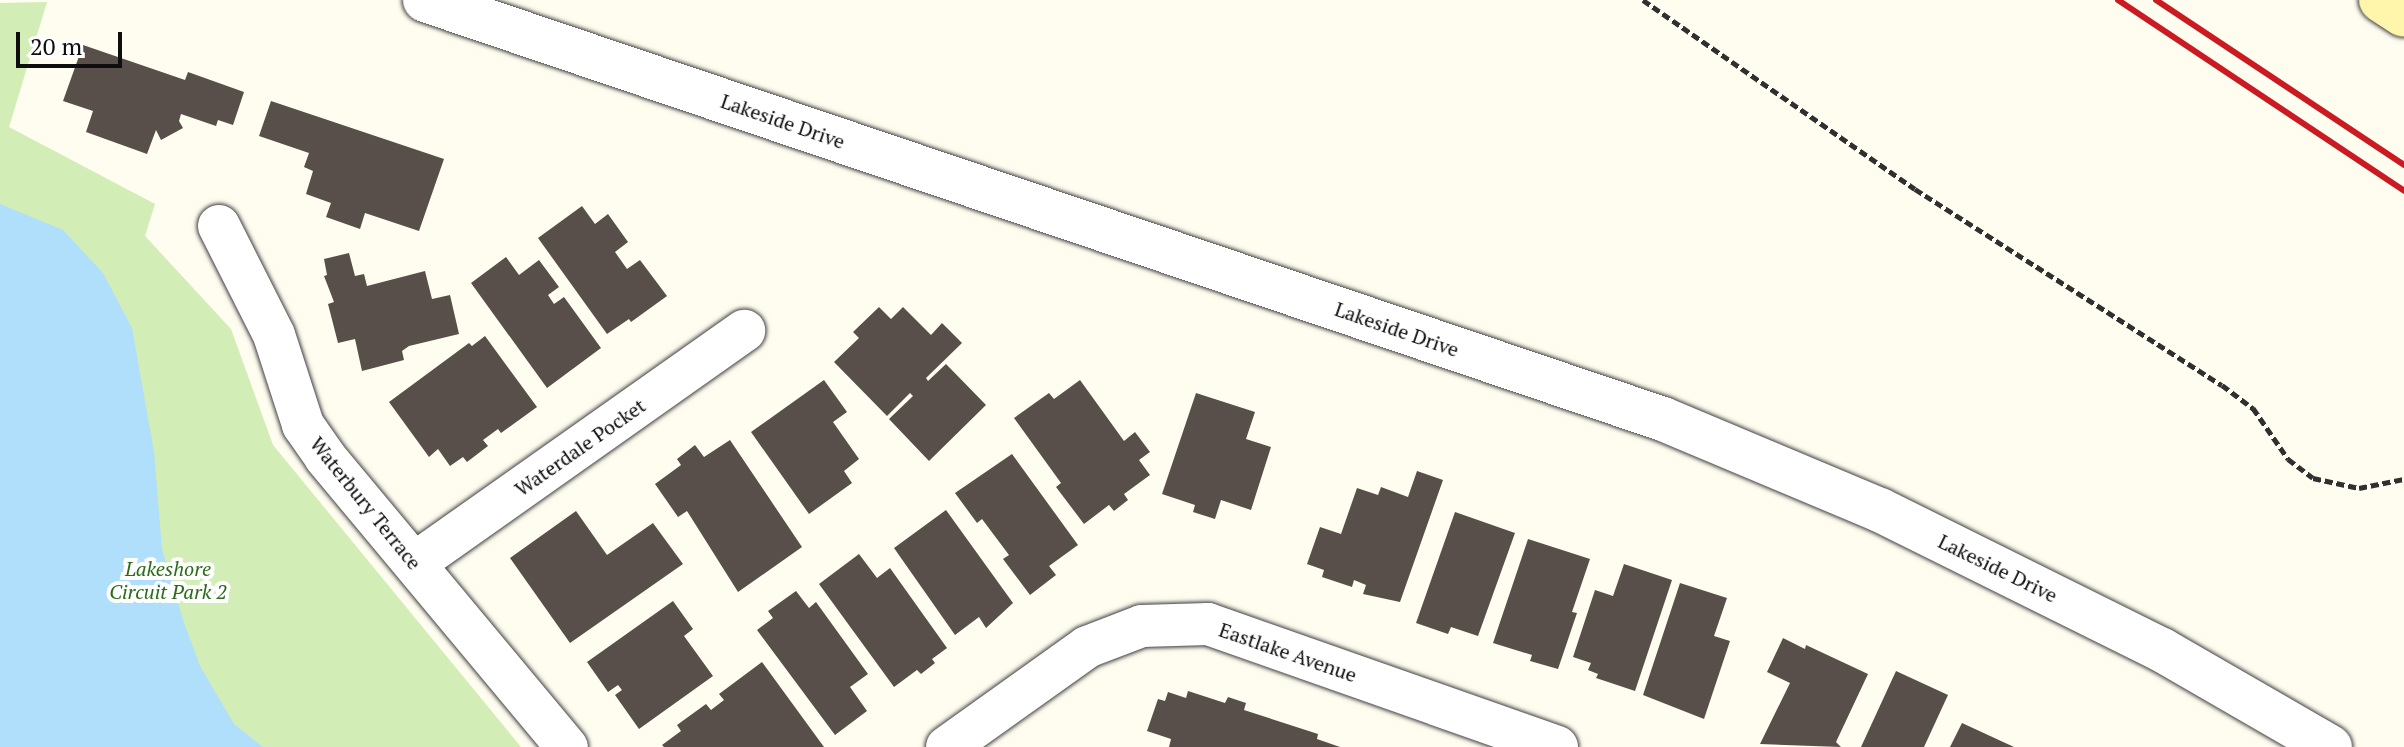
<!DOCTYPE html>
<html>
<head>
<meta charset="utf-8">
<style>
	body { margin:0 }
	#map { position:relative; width:2404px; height:747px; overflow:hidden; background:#fffcf0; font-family:"PT Serif",serif }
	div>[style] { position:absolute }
	.green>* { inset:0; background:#d2edb6 }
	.water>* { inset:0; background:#b0dffb }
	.building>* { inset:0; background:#584f4a }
	.path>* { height:5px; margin-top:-2.5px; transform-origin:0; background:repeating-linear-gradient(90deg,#303030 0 8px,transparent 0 12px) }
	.roads { filter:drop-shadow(0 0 2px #414141) drop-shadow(0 0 2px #414141) }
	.minor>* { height:42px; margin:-21px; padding:0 21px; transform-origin:21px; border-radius:21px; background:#fff }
	.tertiary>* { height:44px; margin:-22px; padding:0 22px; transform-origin:22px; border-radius:22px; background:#fff }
	.secondary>* { height:44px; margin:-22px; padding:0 22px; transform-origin:22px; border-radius:22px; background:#fff6ab }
	.rail>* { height:6px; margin:-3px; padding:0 3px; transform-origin:3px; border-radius:3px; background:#ca1b23 }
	span { translate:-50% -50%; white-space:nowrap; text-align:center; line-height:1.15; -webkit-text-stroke:8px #fff; paint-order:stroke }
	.street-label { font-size:20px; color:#0e0e0e }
	.park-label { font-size:20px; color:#2a6c19; font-style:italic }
	.scale { position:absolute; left:16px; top:32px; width:106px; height:36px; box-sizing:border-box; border:4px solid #0e0e0e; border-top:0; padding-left:10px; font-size:24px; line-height:28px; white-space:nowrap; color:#0e0e0e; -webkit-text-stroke:6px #fff; paint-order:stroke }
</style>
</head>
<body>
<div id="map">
	<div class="green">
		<i style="clip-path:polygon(47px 2px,9px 127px,155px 204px,145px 236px,231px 329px,273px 445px,521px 747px,0 747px,0 3px)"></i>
	</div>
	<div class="water">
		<i style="clip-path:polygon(0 204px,63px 230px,103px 273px,132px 328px,154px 452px,162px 549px,183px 620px,200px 666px,234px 724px,263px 747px,0 747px)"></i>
	</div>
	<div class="building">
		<i style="clip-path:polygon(83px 45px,185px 80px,188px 72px,244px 92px,233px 125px,218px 120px,216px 126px,181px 114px,179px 121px,183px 128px,161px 140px,156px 130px,147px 154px,86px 132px,93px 111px,63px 101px)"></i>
		<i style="clip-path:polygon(271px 101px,444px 159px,419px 231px,365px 213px,360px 229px,326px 217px,331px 203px,306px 194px,313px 171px,304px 167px,309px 153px,259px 136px)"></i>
		<i style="clip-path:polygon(582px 206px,595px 224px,608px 214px,628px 242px,615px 252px,627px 269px,640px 260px,667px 296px,631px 322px,629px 319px,607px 334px,538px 238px)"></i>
		<i style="clip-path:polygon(349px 253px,355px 276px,364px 274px,367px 286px,425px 271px,432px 299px,450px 295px,459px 334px,409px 346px,402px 351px,404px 360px,362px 371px,355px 339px,338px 343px,328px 304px,334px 302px,324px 276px,327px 275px,324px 259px)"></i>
		<i style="clip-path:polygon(506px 257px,519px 275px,539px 260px,559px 287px,548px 295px,554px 304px,564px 297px,601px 348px,547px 388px,471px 283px)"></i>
		<i style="clip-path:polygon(879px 307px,891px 319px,903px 307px,931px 335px,942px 323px,962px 343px,926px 378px,928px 381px,946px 364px,986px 405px,929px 461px,889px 419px,913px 396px,910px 393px,887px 416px,834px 362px,859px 338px,853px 332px)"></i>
		<i style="clip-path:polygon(485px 336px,537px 407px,501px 433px,498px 429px,483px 440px,488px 446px,467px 462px,463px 457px,450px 466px,438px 449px,429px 457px,389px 402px,469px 343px,472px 346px)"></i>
		<i style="clip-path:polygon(824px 380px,847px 412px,833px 422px,859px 459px,844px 471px,852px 483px,809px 514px,751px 432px)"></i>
		<i style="clip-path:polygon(1080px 380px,1124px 441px,1135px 432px,1150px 452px,1139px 460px,1150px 475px,1124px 494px,1128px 500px,1114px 511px,1109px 505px,1084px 524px,1056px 487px,1061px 483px,1014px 418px,1049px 393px,1054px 399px)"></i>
		<i style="clip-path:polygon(1196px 393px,1255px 412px,1246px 439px,1271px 447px,1251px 510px,1221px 500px,1215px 519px,1193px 512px,1195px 505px,1162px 494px)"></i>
		<i style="clip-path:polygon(730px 440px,802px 547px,738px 592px,687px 511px,678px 517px,655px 484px,681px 465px,677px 459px,695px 445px,704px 457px)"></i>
		<i style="clip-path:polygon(1012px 454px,1078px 545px,1049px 566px,1056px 575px,1030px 595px,1003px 559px,1009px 555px,982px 519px,977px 523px,955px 493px)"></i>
		<i style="clip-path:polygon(1417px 471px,1443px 480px,1400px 602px,1363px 594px,1366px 585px,1354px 580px,1352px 587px,1322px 577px,1324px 570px,1307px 564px,1320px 527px,1341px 534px,1357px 488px,1378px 495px,1381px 487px,1408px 497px)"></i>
		<i style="clip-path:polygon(946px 510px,1013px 603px,986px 628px,979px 617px,955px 635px,894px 548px)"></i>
		<i style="clip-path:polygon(576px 511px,607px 555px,653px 523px,683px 564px,570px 643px,510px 558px)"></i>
		<i style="clip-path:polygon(1455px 512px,1515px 533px,1478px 636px,1451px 627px,1448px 634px,1416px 623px)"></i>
		<i style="clip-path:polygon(1528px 539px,1590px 559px,1572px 612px,1577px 613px,1558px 669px,1530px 661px,1532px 655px,1493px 643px)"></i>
		<i style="clip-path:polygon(859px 554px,877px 578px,890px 568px,947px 648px,932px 659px,935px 663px,921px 674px,917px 670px,894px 687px,819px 584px)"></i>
		<i style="clip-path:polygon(1624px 564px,1672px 580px,1635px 691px,1596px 678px,1598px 674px,1588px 670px,1591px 663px,1573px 657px,1595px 590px,1613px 596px)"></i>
		<i style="clip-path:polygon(1680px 583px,1727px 598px,1714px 636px,1730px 641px,1704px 719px,1643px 695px)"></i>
		<i style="clip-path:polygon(796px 591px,809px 608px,816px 602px,868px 674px,850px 687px,867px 711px,835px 735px,757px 630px,773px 618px,768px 611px)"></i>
		<i style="clip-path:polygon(673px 601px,693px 629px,684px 636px,713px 676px,639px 729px,615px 695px,622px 690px,618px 685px,608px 692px,587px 662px)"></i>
		<i style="clip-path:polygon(1783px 638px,1805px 649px,1806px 645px,1868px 674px,1836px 742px,1841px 747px,1760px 744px,1790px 683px,1767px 672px)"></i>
		<i style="clip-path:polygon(762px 662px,824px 747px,664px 747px,662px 745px,681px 731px,677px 725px,706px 704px,711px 710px,724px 700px,719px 694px)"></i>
		<i style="clip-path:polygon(1896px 671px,1948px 695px,1924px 747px,1861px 747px)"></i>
		<i style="clip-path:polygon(1188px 691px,1225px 703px,1228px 697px,1246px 703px,1244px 710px,1318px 734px,1317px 739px,1340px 747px,1169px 747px,1171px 739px,1147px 731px,1158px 699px,1165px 701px,1168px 692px,1186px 698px)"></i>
		<i style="clip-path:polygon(1962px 723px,2014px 747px,1950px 747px)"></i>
	</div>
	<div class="path">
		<i style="left:1643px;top:0;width:331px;rotate:34.8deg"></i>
		<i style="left:1915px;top:189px;width:364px;rotate:32.6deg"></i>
		<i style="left:2222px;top:385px;width:39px;rotate:37deg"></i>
		<i style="left:2253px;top:408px;width:62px;rotate:55.5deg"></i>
		<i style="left:2288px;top:459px;width:31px;rotate:37deg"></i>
		<i style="left:2313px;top:478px;width:47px;rotate:12.3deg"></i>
		<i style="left:2359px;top:488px;width:46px;rotate:-11.3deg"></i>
	</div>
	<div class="roads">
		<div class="minor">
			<i style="left:219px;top:226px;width:122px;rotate:63.2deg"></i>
			<i style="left:274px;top:335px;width:95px;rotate:72.1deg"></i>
			<i style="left:303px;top:425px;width:39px;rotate:55deg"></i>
			<i style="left:325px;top:457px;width:378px;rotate:50.2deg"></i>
			<i style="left:415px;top:563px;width:403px;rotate:-35.2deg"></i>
			<i style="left:947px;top:747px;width:172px;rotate:-35.5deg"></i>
			<i style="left:1087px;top:647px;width:59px;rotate:-20.9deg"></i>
			<i style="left:1142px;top:626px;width:66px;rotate:-1.7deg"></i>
			<i style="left:1208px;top:624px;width:370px;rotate:19.4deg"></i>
		</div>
		<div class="tertiary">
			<i style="left:425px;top:0;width:1307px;rotate:18.7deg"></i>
			<i style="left:1663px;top:419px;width:235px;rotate:22.8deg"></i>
			<i style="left:1880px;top:510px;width:315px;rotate:26.4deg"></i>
			<i style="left:2162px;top:650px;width:194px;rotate:30deg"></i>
		</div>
		<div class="secondary">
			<i style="left:2381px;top:0;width:27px;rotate:33deg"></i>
		</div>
	</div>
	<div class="rail">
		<i style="left:2118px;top:0;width:344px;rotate:33.7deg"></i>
		<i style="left:2156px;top:0;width:298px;rotate:33.6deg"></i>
	</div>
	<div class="street-label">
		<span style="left:783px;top:121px;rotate:19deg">Lakeside Drive</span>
		<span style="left:1397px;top:329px;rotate:19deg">Lakeside Drive</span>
		<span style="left:580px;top:447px;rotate:-35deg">Waterdale Pocket</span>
		<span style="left:366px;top:503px;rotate:51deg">Waterbury Terrace</span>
		<span style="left:1998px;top:568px;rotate:26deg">Lakeside Drive</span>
		<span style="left:1288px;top:652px;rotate:19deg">Eastlake Avenue</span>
	</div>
	<div class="park-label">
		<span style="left:168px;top:580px">Lakeshore<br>Circuit Park 2</span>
	</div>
	<div class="scale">20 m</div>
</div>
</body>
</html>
